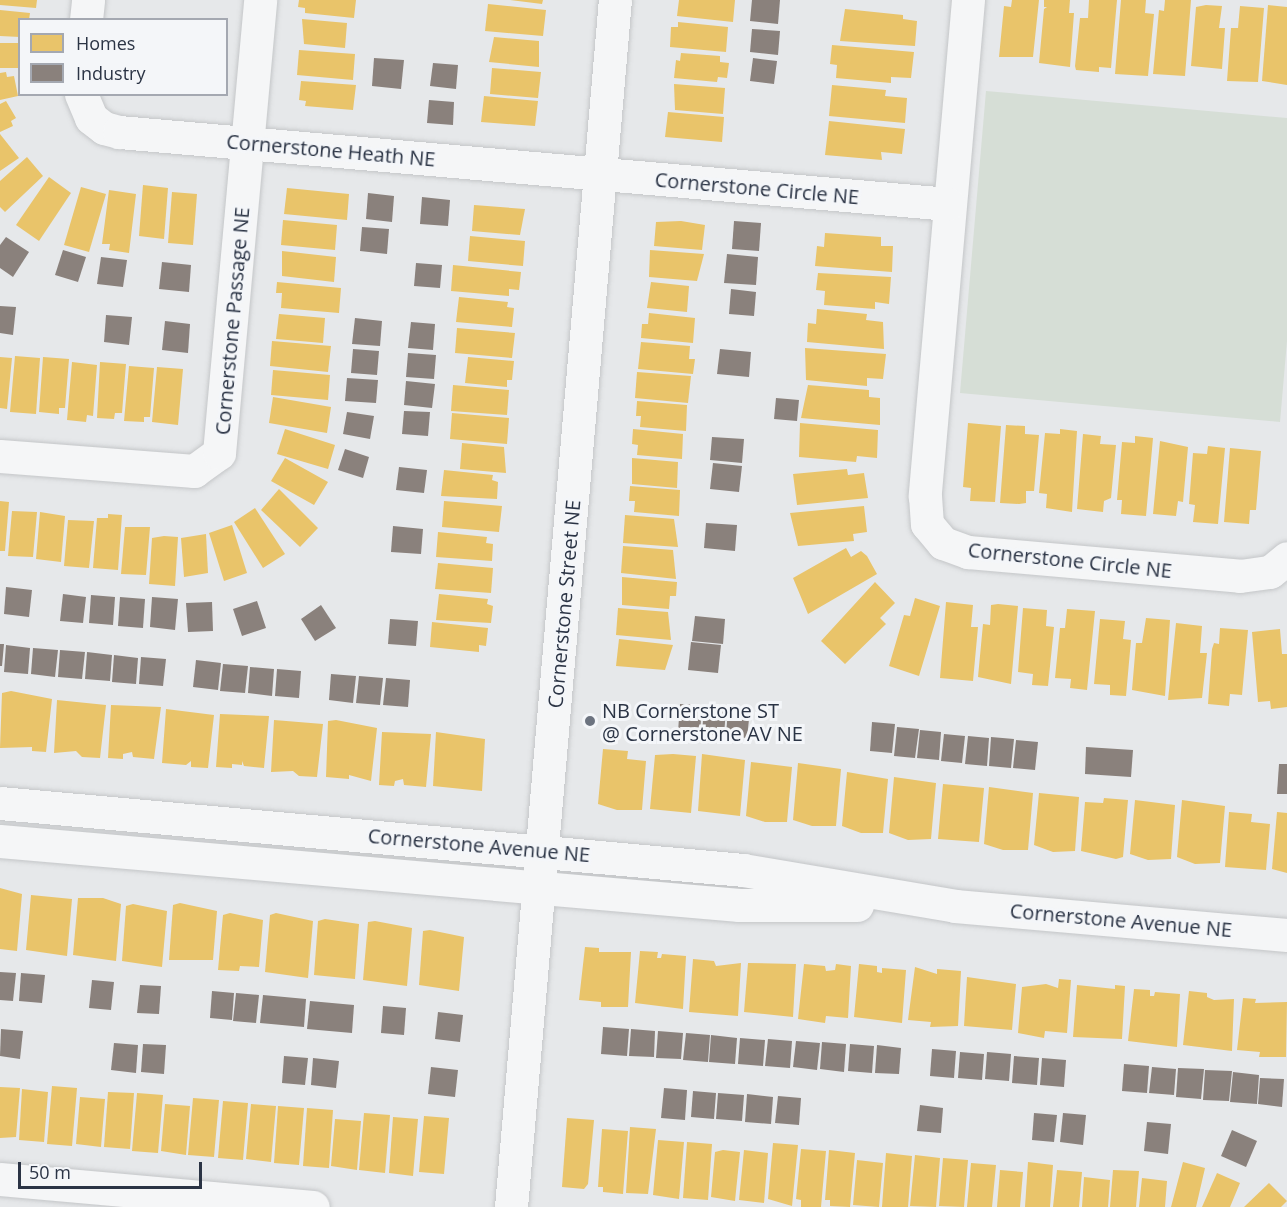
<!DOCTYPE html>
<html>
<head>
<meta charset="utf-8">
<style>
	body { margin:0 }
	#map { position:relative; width:1287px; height:1207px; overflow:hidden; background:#e6e8ea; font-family:"Open Sans",sans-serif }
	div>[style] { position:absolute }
	.green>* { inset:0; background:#d6ded6 }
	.homes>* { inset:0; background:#e9c46a }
	.industry>* { inset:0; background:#8a817c }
	.roads { filter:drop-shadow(0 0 2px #c4c6c8) drop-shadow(0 0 2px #c4c6c8) }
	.minor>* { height:33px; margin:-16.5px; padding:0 16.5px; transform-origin:16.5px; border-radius:16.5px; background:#f5f6f7 }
	.dots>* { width:16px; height:16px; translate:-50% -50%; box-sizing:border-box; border:3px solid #f4f6f9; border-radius:50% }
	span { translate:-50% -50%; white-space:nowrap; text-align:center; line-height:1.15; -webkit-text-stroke:6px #f4f6f9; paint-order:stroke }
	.street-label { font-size:20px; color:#2b3445 }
	.poi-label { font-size:20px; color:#2b3445 }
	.left { translate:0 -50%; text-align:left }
	.legend { position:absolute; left:18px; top:18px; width:210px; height:78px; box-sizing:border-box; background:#f4f6f9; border:2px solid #a4a8b1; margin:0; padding:8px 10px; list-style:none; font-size:18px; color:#2b3445 }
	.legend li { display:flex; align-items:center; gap:12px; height:30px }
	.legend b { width:30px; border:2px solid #a4a8b1 }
	.scale { position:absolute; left:18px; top:1162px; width:184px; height:27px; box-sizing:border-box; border:3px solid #2b3445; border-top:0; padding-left:8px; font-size:18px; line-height:21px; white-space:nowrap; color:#2b3445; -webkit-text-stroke:4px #f4f6f9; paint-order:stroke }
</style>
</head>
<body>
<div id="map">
	<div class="green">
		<i style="clip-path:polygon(986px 91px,1287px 118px,1287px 341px,1280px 422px,960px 393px)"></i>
	</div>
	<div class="homes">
		<i style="clip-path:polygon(0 0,37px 0,36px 8px,0 5px)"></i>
		<i style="clip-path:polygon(299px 0,356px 0,354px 18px,305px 13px,305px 8px,298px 7px)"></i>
		<i style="clip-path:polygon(510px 0,543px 0,542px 4px)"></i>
		<i style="clip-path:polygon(679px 0,735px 0,733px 22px,677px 16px)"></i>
		<i style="clip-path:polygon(1012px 0,1039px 0,1033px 57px,999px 57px,1004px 6px,1011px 7px)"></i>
		<i style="clip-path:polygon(1044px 0,1070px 0,1069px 13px,1074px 13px,1070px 67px,1039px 63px,1044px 9px,1047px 7px,1044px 7px)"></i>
		<i style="clip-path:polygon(1089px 0,1117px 0,1111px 68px,1099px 67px,1099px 72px,1076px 70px,1075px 66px,1080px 18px,1088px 18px)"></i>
		<i style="clip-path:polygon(1121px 0,1146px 0,1145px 13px,1154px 14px,1148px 76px,1115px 74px)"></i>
		<i style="clip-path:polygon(1165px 0,1191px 0,1185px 76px,1153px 74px,1159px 10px,1164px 11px)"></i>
		<i style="clip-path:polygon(488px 4px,546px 10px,543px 36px,485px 31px)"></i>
		<i style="clip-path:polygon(1206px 5px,1222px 6px,1219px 28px,1225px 28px,1222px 69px,1191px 66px,1196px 7px)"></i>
		<i style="clip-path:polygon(1268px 5px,1287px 7px,1287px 85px,1262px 81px)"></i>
		<i style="clip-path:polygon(1240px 6px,1264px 8px,1258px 82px,1227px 81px,1231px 28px,1238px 28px)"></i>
		<i style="clip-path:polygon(845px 9px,903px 15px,903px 19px,917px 21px,915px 46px,840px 41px)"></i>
		<i style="clip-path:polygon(0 10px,30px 13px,29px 20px,20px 20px,20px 37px,0 36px)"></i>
		<i style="clip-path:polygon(302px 19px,347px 23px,345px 48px,304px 44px)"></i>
		<i style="clip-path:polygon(678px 22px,728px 27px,726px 52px,670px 47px,671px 27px,678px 27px)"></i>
		<i style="clip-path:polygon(494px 37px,539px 41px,539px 67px,489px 62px)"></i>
		<i style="clip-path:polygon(0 43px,20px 43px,20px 68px,0 68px)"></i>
		<i style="clip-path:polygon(832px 45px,914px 52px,911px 78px,891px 77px,891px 83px,836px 78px,837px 65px,830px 64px)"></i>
		<i style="clip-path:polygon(299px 50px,355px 54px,353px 80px,297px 75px)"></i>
		<i style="clip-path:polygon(681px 53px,720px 56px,720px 62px,729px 63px,727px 78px,718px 77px,717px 82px,674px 78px,676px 60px,680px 61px)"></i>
		<i style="clip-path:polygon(492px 68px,541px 72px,538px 98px,490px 94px)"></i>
		<i style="clip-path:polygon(6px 72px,7px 77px,14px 76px,18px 96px,0 100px,0 73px)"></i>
		<i style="clip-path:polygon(301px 81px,356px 85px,353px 110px,305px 106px,306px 101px,299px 100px)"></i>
		<i style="clip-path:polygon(674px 84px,725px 88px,723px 114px,675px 110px)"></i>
		<i style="clip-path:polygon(832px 85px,886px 90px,885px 96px,907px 98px,905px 123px,829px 116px)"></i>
		<i style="clip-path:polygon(484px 96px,538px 101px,535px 126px,481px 122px)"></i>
		<i style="clip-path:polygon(6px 101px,16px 118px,11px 121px,13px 126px,0 132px,0 104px)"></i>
		<i style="clip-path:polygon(668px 112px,724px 117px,722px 142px,665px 137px)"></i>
		<i style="clip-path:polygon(829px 121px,905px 129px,902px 154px,881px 152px,882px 160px,825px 155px)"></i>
		<i style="clip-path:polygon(0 134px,19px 158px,0 171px)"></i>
		<i style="clip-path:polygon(27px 157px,43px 176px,5px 212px,0 207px,0 181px)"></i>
		<i style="clip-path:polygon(49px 177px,71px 193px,39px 241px,16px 225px)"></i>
		<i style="clip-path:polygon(143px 185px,168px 188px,164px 239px,139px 236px)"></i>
		<i style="clip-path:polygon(81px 187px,106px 194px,89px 252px,64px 245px)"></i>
		<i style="clip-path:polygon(287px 188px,349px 194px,347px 220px,284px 214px)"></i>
		<i style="clip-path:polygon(109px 190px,136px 194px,129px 253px,109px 250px,110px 244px,102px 244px)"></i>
		<i style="clip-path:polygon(172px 192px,197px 194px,193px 245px,168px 243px)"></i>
		<i style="clip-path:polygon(474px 205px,525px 209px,520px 235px,472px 231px)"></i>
		<i style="clip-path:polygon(283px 220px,337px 225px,335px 250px,281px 245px)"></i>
		<i style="clip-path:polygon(681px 221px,705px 225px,702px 250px,654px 246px,656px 222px)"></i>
		<i style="clip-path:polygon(825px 233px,881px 237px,881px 246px,893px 246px,892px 272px,815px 266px,817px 246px,824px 247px)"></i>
		<i style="clip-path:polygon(470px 236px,525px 241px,523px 266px,468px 261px)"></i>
		<i style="clip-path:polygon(650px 250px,704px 254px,697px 281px,649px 277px)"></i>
		<i style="clip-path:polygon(282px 251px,336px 257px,334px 282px,282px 276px)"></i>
		<i style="clip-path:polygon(453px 265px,521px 272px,519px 290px,509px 289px,509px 296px,451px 291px)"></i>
		<i style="clip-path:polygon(818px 273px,891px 277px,889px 304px,875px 302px,875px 309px,824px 305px,825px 291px,816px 290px)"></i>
		<i style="clip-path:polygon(277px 282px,341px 288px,339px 313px,281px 308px,282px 293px,276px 293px)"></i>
		<i style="clip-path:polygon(651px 282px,689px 286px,687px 312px,647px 308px)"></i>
		<i style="clip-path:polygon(459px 297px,508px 302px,507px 307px,514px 308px,512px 327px,456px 322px)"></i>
		<i style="clip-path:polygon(817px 309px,867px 314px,866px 320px,883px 322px,884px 349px,807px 342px,808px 323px,816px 324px)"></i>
		<i style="clip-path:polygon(649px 313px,695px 318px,693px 343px,641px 338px,642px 324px,648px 324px)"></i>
		<i style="clip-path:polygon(279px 314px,325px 318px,323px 343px,276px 339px)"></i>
		<i style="clip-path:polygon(457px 328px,515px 333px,512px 358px,455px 353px)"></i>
		<i style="clip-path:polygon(272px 341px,331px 346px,328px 372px,270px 366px)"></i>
		<i style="clip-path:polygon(641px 342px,690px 346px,689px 359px,695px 359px,693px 374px,638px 369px)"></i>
		<i style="clip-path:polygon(805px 348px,886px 354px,883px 379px,867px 378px,867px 386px,806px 380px)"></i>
		<i style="clip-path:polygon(15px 356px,40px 358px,36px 414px,10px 412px)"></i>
		<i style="clip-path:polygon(0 357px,12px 358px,7px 409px,0 408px)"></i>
		<i style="clip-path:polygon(43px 357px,69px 359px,65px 408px,59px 408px,59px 414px,39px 412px)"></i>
		<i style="clip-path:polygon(468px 357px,514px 361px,512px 380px,507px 380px,507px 387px,465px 383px)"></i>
		<i style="clip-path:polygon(72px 362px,97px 365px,93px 416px,87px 415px,86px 422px,67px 420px)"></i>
		<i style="clip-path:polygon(100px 362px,126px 364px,122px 413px,115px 413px,114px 419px,97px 418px)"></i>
		<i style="clip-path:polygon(129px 366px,154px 368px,150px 417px,144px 417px,144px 422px,124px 421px)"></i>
		<i style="clip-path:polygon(157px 367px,183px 369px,178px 425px,152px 422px)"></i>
		<i style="clip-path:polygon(273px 370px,330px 375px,328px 400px,271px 395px)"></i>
		<i style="clip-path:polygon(637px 372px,691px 376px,688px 403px,635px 398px)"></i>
		<i style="clip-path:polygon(453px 385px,509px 390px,507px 415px,451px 411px)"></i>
		<i style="clip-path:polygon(808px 385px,869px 390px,869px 397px,880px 398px,880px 425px,801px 418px)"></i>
		<i style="clip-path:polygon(273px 397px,331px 407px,327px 433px,269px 423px)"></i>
		<i style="clip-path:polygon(637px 401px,687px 405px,686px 431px,640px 427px,641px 416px,636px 416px)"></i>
		<i style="clip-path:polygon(452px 413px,509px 418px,507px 444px,450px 439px)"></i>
		<i style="clip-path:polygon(800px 423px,878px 430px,877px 458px,857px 456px,856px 462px,799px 457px)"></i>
		<i style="clip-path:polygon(968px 423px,1001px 426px,995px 502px,970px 501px,971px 488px,963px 487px)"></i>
		<i style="clip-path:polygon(1006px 425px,1025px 426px,1025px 434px,1039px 435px,1034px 491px,1026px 491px,1026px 503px,1019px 504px,1000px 503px)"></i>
		<i style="clip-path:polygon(285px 429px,335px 445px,328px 469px,277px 454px)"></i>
		<i style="clip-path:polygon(633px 429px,683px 434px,682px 459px,637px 455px,638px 445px,632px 444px)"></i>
		<i style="clip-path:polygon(1060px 429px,1077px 431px,1072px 512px,1046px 508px,1047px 494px,1039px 493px,1045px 433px,1060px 434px)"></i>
		<i style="clip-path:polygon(1083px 434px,1101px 436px,1100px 444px,1116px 445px,1111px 498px,1104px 501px,1103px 512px,1077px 509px)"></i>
		<i style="clip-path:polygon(1135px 436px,1153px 438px,1146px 516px,1121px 514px,1122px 500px,1117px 500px,1122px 442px,1135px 443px)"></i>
		<i style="clip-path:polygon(1160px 441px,1188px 447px,1183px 502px,1178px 501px,1176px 516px,1153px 514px)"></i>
		<i style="clip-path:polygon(462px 443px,504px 447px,506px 473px,460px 469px)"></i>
		<i style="clip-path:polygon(1208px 446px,1225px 448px,1218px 524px,1193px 522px,1195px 505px,1189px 504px,1193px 453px,1207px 454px)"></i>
		<i style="clip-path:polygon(1230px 448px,1261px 451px,1256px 510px,1250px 510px,1249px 524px,1224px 522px)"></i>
		<i style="clip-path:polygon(285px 458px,328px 482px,314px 505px,271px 481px)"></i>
		<i style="clip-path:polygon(632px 458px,678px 462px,677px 488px,632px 484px)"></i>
		<i style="clip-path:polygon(847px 469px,848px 475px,864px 473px,868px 498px,797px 505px,793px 474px)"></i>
		<i style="clip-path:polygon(444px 470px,493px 475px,492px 480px,498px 482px,497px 499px,441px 496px)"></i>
		<i style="clip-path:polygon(630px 486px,680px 490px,679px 516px,634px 512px,635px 501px,629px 501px)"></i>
		<i style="clip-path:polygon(279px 489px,318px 528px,300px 547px,261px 510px)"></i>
		<i style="clip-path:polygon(0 501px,9px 502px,5px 551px,0 551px)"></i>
		<i style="clip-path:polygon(444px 501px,502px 506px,499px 532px,442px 527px)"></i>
		<i style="clip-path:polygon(864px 506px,867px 532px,853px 534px,854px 541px,798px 546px,790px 513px)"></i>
		<i style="clip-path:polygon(255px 508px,285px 554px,263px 568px,234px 522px)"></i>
		<i style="clip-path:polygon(12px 511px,37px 512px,33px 557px,8px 556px)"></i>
		<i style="clip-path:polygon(40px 512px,65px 516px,61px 562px,36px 559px)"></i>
		<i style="clip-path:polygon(108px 514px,122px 515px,118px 570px,93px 568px,97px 518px,108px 518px)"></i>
		<i style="clip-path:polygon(625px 515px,674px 519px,678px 547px,623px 543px)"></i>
		<i style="clip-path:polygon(68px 520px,94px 521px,89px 568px,64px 566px)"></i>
		<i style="clip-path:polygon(232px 525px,247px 573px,224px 581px,209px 533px)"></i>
		<i style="clip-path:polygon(125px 527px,150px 527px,146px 575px,121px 574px)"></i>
		<i style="clip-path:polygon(438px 532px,487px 537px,486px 543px,493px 544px,492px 561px,436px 557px)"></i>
		<i style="clip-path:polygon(206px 534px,208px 573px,184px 577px,181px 538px)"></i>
		<i style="clip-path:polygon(164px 536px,178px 537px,175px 586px,149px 584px,152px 538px)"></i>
		<i style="clip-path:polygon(623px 546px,673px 550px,676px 579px,621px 573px)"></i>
		<i style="clip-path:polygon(846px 548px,851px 557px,861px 551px,867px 556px,877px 574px,808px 614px,793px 578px)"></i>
		<i style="clip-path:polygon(438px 563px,493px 568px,491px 593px,435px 589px)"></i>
		<i style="clip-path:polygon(622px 577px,677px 582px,676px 596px,670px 596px,669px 609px,622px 605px)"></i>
		<i style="clip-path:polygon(875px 582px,895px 603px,880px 618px,886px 624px,845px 664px,821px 641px)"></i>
		<i style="clip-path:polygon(439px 594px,488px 599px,487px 604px,493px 606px,491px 623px,436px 620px)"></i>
		<i style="clip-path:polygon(915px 598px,940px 606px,919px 676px,889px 666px,904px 615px,910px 616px)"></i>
		<i style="clip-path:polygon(946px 602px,973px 605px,971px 627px,978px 627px,973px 681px,940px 678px)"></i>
		<i style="clip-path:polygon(998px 604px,1018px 606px,1011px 684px,978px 677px,983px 624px,990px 625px,991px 605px)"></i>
		<i style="clip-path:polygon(618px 608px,668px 612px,671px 640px,616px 635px)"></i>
		<i style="clip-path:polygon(1023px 608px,1047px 610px,1046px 626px,1054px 627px,1048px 686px,1032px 685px,1033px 674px,1018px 672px)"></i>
		<i style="clip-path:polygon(1067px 609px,1095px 611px,1087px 690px,1070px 688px,1071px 679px,1055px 678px,1060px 628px,1065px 628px)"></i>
		<i style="clip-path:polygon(1146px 618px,1170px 620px,1165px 696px,1132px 690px,1136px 643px,1142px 643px)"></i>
		<i style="clip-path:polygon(1100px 619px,1125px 621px,1123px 639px,1131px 640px,1126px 696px,1110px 695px,1110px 685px,1094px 684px)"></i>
		<i style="clip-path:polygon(432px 622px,488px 628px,486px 646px,479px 645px,479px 652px,430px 647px)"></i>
		<i style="clip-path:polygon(1176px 623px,1202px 626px,1200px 653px,1207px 653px,1202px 698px,1168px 700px)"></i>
		<i style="clip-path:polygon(1220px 628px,1248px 630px,1242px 695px,1230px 694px,1229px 706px,1208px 704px,1212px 649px,1214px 643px,1219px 644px)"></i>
		<i style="clip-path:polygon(1280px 629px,1282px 654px,1287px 654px,1287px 707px,1271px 709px,1270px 701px,1258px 702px,1252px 632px)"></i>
		<i style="clip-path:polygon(619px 639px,673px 645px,665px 670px,616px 666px)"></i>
		<i style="clip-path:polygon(11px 691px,52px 699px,46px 752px,32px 751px,32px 747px,0 748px,2px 693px)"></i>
		<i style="clip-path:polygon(57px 700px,106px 705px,100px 758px,82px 757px,76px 751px,54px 753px)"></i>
		<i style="clip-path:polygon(111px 705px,161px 707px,154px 759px,133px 757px,132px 752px,123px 754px,123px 759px,108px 758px)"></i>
		<i style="clip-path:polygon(166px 709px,214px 715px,208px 768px,191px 767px,191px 761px,186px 765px,162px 763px)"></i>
		<i style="clip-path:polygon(220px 714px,269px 716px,264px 768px,244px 766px,242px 761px,242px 765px,232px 764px,232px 768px,216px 767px)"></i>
		<i style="clip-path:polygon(274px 720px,323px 724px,317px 777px,299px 776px,293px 771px,271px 772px)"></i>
		<i style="clip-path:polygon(336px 720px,377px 728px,371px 781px,349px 775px,349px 779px,326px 777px,328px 721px)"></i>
		<i style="clip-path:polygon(382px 732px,431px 734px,426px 787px,404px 785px,403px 779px,395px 781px,394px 786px,379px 785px)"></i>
		<i style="clip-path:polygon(436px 732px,485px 739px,482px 791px,433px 786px)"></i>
		<i style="clip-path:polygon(603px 749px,628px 751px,627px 759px,646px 761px,642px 810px,617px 810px,598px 804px)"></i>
		<i style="clip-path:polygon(673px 754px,696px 756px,691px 813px,650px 809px,655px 755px)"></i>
		<i style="clip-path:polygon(702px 754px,745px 760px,740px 816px,698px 811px)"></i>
		<i style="clip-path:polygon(751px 762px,792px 767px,787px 822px,765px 822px,746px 816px)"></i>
		<i style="clip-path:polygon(798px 763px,841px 769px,836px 826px,812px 826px,793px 820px)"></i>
		<i style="clip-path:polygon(847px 772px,888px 779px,883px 833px,861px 833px,842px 826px)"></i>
		<i style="clip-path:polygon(894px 777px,936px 783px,931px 839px,908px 840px,889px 833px)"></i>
		<i style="clip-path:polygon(943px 784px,984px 788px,979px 842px,938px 839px)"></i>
		<i style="clip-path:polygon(989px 787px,1033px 793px,1028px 850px,1003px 850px,984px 844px)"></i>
		<i style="clip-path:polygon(1039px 793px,1079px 797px,1075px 851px,1053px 852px,1034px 845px)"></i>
		<i style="clip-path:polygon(1104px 798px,1128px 800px,1123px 857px,1116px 859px,1081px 851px,1085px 802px,1103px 803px)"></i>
		<i style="clip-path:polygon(1135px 800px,1175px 805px,1171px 859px,1148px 860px,1130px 854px)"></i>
		<i style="clip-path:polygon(1182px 800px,1225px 806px,1220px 863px,1195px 864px,1177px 857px)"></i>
		<i style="clip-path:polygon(1229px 812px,1252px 814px,1251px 822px,1270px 824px,1266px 870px,1225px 867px)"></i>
		<i style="clip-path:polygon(1277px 812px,1287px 813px,1287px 873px,1272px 869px)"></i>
		<i style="clip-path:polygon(0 888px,22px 894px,17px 951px,0 949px)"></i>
		<i style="clip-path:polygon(31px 895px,72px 899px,67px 956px,26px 950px)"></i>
		<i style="clip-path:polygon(78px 898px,103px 898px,121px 904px,116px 961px,73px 955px)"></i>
		<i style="clip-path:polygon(180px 903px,217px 911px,213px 960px,169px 960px,173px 905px)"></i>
		<i style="clip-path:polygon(133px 904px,167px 911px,162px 967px,122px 961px,126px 906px)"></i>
		<i style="clip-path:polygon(230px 913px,263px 920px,259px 967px,240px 966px,239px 971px,218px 970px,223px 915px)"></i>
		<i style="clip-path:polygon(276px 913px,313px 921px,308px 978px,265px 972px,270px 915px)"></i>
		<i style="clip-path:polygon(325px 919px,359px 924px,355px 979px,314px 975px,318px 921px)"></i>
		<i style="clip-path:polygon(375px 921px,412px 928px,407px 986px,363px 980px,368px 922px)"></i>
		<i style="clip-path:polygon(430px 930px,464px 937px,459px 991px,419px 985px,423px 931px)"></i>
		<i style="clip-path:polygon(585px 947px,599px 948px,599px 952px,631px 952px,628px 1007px,601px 1007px,601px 1002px,579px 1000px)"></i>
		<i style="clip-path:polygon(640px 951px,658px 952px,657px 958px,661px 958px,662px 954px,686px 956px,683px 1009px,635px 1003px)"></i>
		<i style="clip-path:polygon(693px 959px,714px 961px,716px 966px,741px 963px,738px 1016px,689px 1012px)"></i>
		<i style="clip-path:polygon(748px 963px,796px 964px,793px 1017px,744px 1012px)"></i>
		<i style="clip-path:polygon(804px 964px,825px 966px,826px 971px,835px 970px,836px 964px,851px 966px,848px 1018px,826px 1016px,825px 1023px,798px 1019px)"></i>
		<i style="clip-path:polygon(859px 964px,877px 966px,877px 972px,882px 973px,882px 968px,906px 970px,902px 1023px,854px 1017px)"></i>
		<i style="clip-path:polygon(915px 967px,937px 974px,937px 969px,961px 971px,958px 1026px,930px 1027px,931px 1022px,908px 1020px)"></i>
		<i style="clip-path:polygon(967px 977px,1016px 984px,1012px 1030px,964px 1026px)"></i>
		<i style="clip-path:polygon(1059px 979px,1071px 980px,1067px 1033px,1045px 1031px,1044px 1038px,1018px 1033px,1022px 987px,1046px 984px,1058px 988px)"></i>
		<i style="clip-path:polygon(1077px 985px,1115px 989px,1115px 985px,1125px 986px,1122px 1039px,1073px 1037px)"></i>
		<i style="clip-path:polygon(1134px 989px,1150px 990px,1150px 996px,1154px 996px,1155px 992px,1180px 994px,1177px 1047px,1128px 1041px)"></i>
		<i style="clip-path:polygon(1189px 991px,1207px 993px,1207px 997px,1214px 1000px,1234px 999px,1232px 1051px,1183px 1045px)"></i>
		<i style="clip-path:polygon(1243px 998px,1256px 999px,1255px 1003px,1287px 1002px,1286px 1057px,1259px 1057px,1260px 1052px,1237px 1050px)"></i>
		<i style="clip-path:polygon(52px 1086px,77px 1088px,72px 1146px,47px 1144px)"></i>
		<i style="clip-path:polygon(0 1087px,20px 1088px,16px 1137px,0 1138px)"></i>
		<i style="clip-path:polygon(22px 1089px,48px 1092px,44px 1142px,19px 1140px)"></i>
		<i style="clip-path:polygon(108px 1092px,134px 1093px,130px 1149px,104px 1147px)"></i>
		<i style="clip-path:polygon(137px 1093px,163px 1095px,158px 1153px,132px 1151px)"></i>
		<i style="clip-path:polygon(80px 1097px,105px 1099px,101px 1147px,76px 1144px)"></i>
		<i style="clip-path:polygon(193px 1098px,219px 1100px,214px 1157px,188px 1155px)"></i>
		<i style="clip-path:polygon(223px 1101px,248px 1103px,243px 1160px,218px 1158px)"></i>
		<i style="clip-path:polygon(165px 1104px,190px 1106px,186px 1155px,161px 1151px)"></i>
		<i style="clip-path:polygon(251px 1104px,276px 1106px,271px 1162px,246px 1159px)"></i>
		<i style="clip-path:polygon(278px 1106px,304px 1108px,299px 1165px,274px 1163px)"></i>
		<i style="clip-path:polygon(307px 1108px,333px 1110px,329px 1168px,303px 1166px)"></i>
		<i style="clip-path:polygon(364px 1113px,390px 1115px,385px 1173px,359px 1170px)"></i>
		<i style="clip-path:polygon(424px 1116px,449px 1118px,444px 1174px,419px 1172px)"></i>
		<i style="clip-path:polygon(393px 1117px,418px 1119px,413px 1176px,389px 1173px)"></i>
		<i style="clip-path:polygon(567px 1118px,594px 1120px,588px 1184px,584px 1189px,562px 1187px)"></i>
		<i style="clip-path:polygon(335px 1119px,361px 1121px,357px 1170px,331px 1166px)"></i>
		<i style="clip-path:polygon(630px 1127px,656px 1129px,648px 1194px,626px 1193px)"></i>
		<i style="clip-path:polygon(602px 1129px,628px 1131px,623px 1194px,603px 1192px,603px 1187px,598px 1187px)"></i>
		<i style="clip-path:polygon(658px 1140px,684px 1142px,679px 1199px,653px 1195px)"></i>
		<i style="clip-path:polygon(687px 1142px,712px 1144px,708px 1200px,683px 1198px)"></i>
		<i style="clip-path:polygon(773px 1143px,798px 1145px,792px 1206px,768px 1199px)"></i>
		<i style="clip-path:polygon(801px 1149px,826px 1151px,821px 1207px,801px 1207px,801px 1200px,796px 1199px)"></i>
		<i style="clip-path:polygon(723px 1150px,740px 1152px,735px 1201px,711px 1197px,715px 1152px)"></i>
		<i style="clip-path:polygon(744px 1150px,768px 1153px,764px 1203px,739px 1200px)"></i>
		<i style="clip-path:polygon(829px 1150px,855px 1153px,850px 1207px,830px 1206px,830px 1200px,825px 1200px)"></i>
		<i style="clip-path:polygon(886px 1153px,912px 1156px,908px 1207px,882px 1207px)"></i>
		<i style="clip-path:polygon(915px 1155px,940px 1158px,936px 1207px,910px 1206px)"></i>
		<i style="clip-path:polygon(943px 1158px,968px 1160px,964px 1207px,939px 1206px)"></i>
		<i style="clip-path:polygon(857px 1160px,883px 1163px,879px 1207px,853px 1205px)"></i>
		<i style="clip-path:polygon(1028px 1162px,1053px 1165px,1050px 1207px,1025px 1207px)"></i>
		<i style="clip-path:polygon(1183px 1162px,1205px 1168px,1196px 1207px,1171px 1207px)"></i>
		<i style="clip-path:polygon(971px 1163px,996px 1165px,992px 1207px,967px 1207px)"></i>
		<i style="clip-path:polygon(1000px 1170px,1023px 1172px,1020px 1207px,997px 1207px)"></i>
		<i style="clip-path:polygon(1057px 1170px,1082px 1172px,1079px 1207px,1053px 1207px)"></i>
		<i style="clip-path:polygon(1113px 1170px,1139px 1171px,1136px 1207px,1110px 1207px)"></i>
		<i style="clip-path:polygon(1217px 1173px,1240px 1183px,1230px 1207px,1202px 1207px)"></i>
		<i style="clip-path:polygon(1084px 1177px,1110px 1180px,1108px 1207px,1082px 1207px)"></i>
		<i style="clip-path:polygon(1142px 1178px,1167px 1181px,1165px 1207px,1139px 1207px)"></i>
		<i style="clip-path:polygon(1269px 1183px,1287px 1201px,1281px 1207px,1244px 1207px)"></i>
	</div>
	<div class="industry">
		<i style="clip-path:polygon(752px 0,780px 0,778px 24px,750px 21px)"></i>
		<i style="clip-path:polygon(752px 29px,780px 31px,778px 55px,750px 52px)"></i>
		<i style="clip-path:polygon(374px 58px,404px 60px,401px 89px,372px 86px)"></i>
		<i style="clip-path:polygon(753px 58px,777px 61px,774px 84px,750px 81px)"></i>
		<i style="clip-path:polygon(433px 63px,458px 65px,456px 89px,430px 86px)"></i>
		<i style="clip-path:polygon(429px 100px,454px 102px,453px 125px,427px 123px)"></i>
		<i style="clip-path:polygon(368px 193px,394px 196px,392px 222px,366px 219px)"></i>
		<i style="clip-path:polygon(422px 197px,450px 200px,448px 226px,420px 224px)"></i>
		<i style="clip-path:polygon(734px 221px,761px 223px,759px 251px,732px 249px)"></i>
		<i style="clip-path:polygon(362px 227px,389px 229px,387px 254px,360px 251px)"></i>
		<i style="clip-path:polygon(6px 237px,29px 252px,13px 277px,0 268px,0 245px)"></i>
		<i style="clip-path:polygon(63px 250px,86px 257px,78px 282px,55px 275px)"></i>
		<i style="clip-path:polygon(727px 254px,758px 257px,756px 285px,724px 283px)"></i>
		<i style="clip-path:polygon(101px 257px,127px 260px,123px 287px,97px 284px)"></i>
		<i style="clip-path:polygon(162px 262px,191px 265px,189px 292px,159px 289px)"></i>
		<i style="clip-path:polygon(416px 263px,442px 265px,440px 288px,414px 286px)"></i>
		<i style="clip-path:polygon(731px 289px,756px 292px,754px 316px,729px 314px)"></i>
		<i style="clip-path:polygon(0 306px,16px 307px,13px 335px,0 333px)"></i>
		<i style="clip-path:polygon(106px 315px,132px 317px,129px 345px,104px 342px)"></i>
		<i style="clip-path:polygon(355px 318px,382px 321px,380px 346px,352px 344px)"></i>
		<i style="clip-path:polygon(165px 321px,190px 324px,188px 353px,162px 350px)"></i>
		<i style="clip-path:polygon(411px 322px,435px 324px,433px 350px,408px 348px)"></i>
		<i style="clip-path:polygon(353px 349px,379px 351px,377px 375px,351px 373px)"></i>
		<i style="clip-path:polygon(720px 349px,751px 352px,749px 377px,717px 374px)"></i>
		<i style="clip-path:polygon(408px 353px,436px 355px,434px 379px,406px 377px)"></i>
		<i style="clip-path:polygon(347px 378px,378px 380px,376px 403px,345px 401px)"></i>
		<i style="clip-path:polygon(406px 381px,435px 384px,432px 408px,404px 405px)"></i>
		<i style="clip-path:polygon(776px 398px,799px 400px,797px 421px,774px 419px)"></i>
		<i style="clip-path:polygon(404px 411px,430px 412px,428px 436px,402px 434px)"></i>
		<i style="clip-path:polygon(347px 412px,374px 416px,370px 439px,343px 434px)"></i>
		<i style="clip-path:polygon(712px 437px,744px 439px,742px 463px,710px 460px)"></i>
		<i style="clip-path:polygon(345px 449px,369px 457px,363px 478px,338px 470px)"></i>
		<i style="clip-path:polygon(713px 463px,742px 466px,739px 492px,710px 489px)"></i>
		<i style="clip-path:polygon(399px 467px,427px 470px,424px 493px,396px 490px)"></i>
		<i style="clip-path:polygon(706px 523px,737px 525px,735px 551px,704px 548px)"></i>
		<i style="clip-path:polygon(393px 526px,423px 529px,421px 554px,391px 552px)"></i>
		<i style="clip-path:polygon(6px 587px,32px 590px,29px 617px,4px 614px)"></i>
		<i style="clip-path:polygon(63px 594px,86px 597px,83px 623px,60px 621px)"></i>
		<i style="clip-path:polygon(91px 595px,115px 597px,113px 625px,89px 623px)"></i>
		<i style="clip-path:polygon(120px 597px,145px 599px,143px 628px,118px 626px)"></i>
		<i style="clip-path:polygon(152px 597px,178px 599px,175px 630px,150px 627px)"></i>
		<i style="clip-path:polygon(257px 601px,266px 628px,242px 636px,233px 609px)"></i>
		<i style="clip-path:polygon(212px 602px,213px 631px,188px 632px,186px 603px)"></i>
		<i style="clip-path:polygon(321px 605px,336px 628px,315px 641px,301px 619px)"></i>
		<i style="clip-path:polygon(695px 616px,725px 619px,723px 644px,692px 641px)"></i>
		<i style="clip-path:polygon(390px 619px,418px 621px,416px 646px,388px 644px)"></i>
		<i style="clip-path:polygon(691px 642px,721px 645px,718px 673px,688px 670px)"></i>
		<i style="clip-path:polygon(0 644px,4px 644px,2px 666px,0 666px)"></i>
		<i style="clip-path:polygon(6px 645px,30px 648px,28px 674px,4px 672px)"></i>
		<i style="clip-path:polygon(33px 648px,58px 650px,55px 677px,31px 674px)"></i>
		<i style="clip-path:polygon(60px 650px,85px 652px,82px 679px,58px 677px)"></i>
		<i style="clip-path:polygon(87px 652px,112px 655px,110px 681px,85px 679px)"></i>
		<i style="clip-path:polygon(114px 655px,138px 658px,136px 684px,112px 682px)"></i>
		<i style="clip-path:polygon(141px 657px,166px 659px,163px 686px,139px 684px)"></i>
		<i style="clip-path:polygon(196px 660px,221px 663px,218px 690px,193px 687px)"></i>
		<i style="clip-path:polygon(223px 664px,248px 666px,245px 693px,220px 691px)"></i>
		<i style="clip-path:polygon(250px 667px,274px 669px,272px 696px,248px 693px)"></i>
		<i style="clip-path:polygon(277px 669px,301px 671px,299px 698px,275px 696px)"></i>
		<i style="clip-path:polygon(331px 674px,356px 676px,353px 703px,329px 700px)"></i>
		<i style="clip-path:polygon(359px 676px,383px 678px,380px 705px,356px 703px)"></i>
		<i style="clip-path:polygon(386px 678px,410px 680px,408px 707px,383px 705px)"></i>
		<i style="clip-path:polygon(680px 704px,702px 705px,700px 734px,678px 732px)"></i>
		<i style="clip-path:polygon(704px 706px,726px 708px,724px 736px,702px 734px)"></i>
		<i style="clip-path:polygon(728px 708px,750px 710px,747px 738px,726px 736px)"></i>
		<i style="clip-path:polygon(872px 722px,895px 724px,892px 753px,870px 751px)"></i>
		<i style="clip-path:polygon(897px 727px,919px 729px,915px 758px,894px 756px)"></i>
		<i style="clip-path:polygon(920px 730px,941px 732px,939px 760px,917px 758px)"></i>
		<i style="clip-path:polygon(944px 734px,965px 736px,962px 763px,941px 761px)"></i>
		<i style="clip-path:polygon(968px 736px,989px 738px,987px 766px,965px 764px)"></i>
		<i style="clip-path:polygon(991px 737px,1014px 739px,1011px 768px,989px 766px)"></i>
		<i style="clip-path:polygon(1016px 740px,1038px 742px,1035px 770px,1013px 768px)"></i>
		<i style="clip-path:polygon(1086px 747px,1133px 750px,1131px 777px,1085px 774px)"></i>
		<i style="clip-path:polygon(1279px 764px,1287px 764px,1287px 794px,1277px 794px)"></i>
		<i style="clip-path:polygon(0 972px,16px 973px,13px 1001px,0 1000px)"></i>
		<i style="clip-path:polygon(21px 973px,45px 975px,42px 1003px,19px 1001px)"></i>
		<i style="clip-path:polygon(92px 980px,114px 982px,111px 1010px,89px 1008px)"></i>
		<i style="clip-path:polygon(140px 985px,161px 986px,159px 1014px,137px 1013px)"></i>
		<i style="clip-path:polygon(212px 991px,234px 993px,232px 1020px,210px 1018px)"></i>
		<i style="clip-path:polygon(236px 993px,259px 995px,256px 1023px,233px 1021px)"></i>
		<i style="clip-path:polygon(263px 995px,306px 999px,304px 1027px,260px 1023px)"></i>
		<i style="clip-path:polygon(310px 1001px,354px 1005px,352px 1033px,307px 1029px)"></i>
		<i style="clip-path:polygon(383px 1006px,406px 1008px,404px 1035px,381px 1033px)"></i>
		<i style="clip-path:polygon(438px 1012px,463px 1015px,460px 1042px,435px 1039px)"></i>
		<i style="clip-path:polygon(603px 1027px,629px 1029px,627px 1056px,601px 1054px)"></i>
		<i style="clip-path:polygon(1px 1029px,23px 1031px,20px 1059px,0 1056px)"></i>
		<i style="clip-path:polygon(631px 1029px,655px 1031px,654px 1057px,629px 1056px)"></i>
		<i style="clip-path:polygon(658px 1031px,683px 1033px,681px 1059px,656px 1058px)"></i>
		<i style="clip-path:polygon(686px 1033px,710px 1035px,708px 1062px,683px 1060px)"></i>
		<i style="clip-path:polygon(711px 1035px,737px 1038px,735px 1064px,709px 1062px)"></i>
		<i style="clip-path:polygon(740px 1038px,765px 1040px,763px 1066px,738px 1064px)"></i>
		<i style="clip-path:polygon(768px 1039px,792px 1041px,790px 1068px,765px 1066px)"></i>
		<i style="clip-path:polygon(796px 1041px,820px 1043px,817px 1070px,793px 1067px)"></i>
		<i style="clip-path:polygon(822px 1042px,846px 1044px,844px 1072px,820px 1069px)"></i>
		<i style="clip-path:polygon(114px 1043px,138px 1045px,136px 1073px,111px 1070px)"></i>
		<i style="clip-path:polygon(143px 1044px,166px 1045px,164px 1074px,141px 1072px)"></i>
		<i style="clip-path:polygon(850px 1044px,874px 1046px,872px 1073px,848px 1071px)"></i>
		<i style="clip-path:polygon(877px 1045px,901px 1048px,899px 1074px,875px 1073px)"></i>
		<i style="clip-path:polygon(932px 1049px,956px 1051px,954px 1078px,930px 1076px)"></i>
		<i style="clip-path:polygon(960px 1052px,984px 1054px,982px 1080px,958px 1078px)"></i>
		<i style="clip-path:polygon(987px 1052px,1011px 1054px,1009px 1081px,985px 1079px)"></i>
		<i style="clip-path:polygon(284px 1056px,308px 1058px,305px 1085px,282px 1083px)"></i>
		<i style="clip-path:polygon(1014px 1056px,1039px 1058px,1037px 1085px,1012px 1083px)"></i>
		<i style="clip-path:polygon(313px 1058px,339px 1061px,336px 1088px,311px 1085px)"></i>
		<i style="clip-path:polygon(1042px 1058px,1066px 1060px,1064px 1087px,1040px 1085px)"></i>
		<i style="clip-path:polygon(1124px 1064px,1149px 1066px,1147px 1093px,1122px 1091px)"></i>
		<i style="clip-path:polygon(431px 1067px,458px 1070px,455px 1097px,428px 1094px)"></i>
		<i style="clip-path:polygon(1152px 1067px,1176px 1069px,1174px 1095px,1149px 1093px)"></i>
		<i style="clip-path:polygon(1178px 1068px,1204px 1069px,1201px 1099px,1176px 1097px)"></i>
		<i style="clip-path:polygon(1205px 1070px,1232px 1071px,1229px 1101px,1203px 1100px)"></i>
		<i style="clip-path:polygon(1233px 1072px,1259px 1075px,1257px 1104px,1230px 1102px)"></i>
		<i style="clip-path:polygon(1260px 1078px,1284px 1079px,1282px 1107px,1258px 1104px)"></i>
		<i style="clip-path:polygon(664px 1088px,687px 1090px,685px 1120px,661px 1118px)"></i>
		<i style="clip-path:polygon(693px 1091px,716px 1093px,714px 1119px,691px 1117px)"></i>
		<i style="clip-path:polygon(718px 1093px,744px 1095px,742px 1121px,716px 1119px)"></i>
		<i style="clip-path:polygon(747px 1094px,773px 1097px,771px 1124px,745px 1122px)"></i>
		<i style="clip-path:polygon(778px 1096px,801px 1098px,799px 1125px,775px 1123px)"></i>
		<i style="clip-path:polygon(920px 1105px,943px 1108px,941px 1133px,917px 1131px)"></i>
		<i style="clip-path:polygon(1034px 1113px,1057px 1115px,1054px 1142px,1032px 1140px)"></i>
		<i style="clip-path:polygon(1063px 1113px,1086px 1115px,1083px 1145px,1060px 1142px)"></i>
		<i style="clip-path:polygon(1147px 1122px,1171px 1124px,1168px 1154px,1144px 1151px)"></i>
		<i style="clip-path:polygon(1232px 1130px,1257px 1141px,1246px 1167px,1221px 1156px)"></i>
	</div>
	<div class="roads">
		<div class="minor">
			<i style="left:968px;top:0;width:498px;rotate:95deg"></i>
			<i style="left:925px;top:496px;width:28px;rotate:86deg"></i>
			<i style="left:927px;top:524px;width:25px;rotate:50deg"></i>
			<i style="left:943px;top:543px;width:27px;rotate:20deg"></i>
			<i style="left:968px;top:552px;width:273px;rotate:5deg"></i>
			<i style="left:1240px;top:576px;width:30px;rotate:-8deg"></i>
			<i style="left:1270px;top:572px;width:22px;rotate:-39deg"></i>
			<i style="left:86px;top:20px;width:20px;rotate:-84deg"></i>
			<i style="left:81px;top:94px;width:26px;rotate:67deg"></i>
			<i style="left:91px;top:118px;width:16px;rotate:38deg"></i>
			<i style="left:104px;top:128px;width:16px;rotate:15deg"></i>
			<i style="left:119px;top:132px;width:833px;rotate:4.96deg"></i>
			<i style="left:0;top:456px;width:195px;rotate:4.4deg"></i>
			<i style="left:194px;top:471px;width:31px;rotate:-36deg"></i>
			<i style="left:219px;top:453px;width:455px;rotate:-84.8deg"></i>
			<i style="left:0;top:803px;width:746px;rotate:5.15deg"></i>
			<i style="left:743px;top:870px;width:215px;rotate:9.6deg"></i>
			<i style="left:955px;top:906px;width:333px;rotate:5deg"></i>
			<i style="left:0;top:841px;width:742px;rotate:4.95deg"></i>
			<i style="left:739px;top:905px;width:118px"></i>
			<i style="left:0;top:1179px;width:314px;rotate:5.1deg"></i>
			<i style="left:511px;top:1207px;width:1211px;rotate:-85.08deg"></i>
		</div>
	</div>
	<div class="dots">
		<i style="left:590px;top:721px;background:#6c737f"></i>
	</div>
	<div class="street-label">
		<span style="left:331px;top:150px;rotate:5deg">Cornerstone Heath NE</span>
		<span style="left:757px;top:188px;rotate:5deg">Cornerstone Circle NE</span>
		<span style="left:232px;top:321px;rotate:-85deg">Cornerstone Passage NE</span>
		<span style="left:1070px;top:560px;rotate:6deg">Cornerstone Circle NE</span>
		<span style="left:564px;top:604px;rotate:-85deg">Cornerstone Street NE</span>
		<span style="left:479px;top:845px;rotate:5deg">Cornerstone Avenue NE</span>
		<span style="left:1121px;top:920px;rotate:5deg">Cornerstone Avenue NE</span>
	</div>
	<div class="poi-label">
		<span class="left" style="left:602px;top:722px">NB Cornerstone ST<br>@ Cornerstone AV NE</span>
	</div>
	<ul class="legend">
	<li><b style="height:16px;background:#e9c46a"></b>Homes</li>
	<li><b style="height:16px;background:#8a817c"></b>Industry</li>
	</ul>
	<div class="scale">50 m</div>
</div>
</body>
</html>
